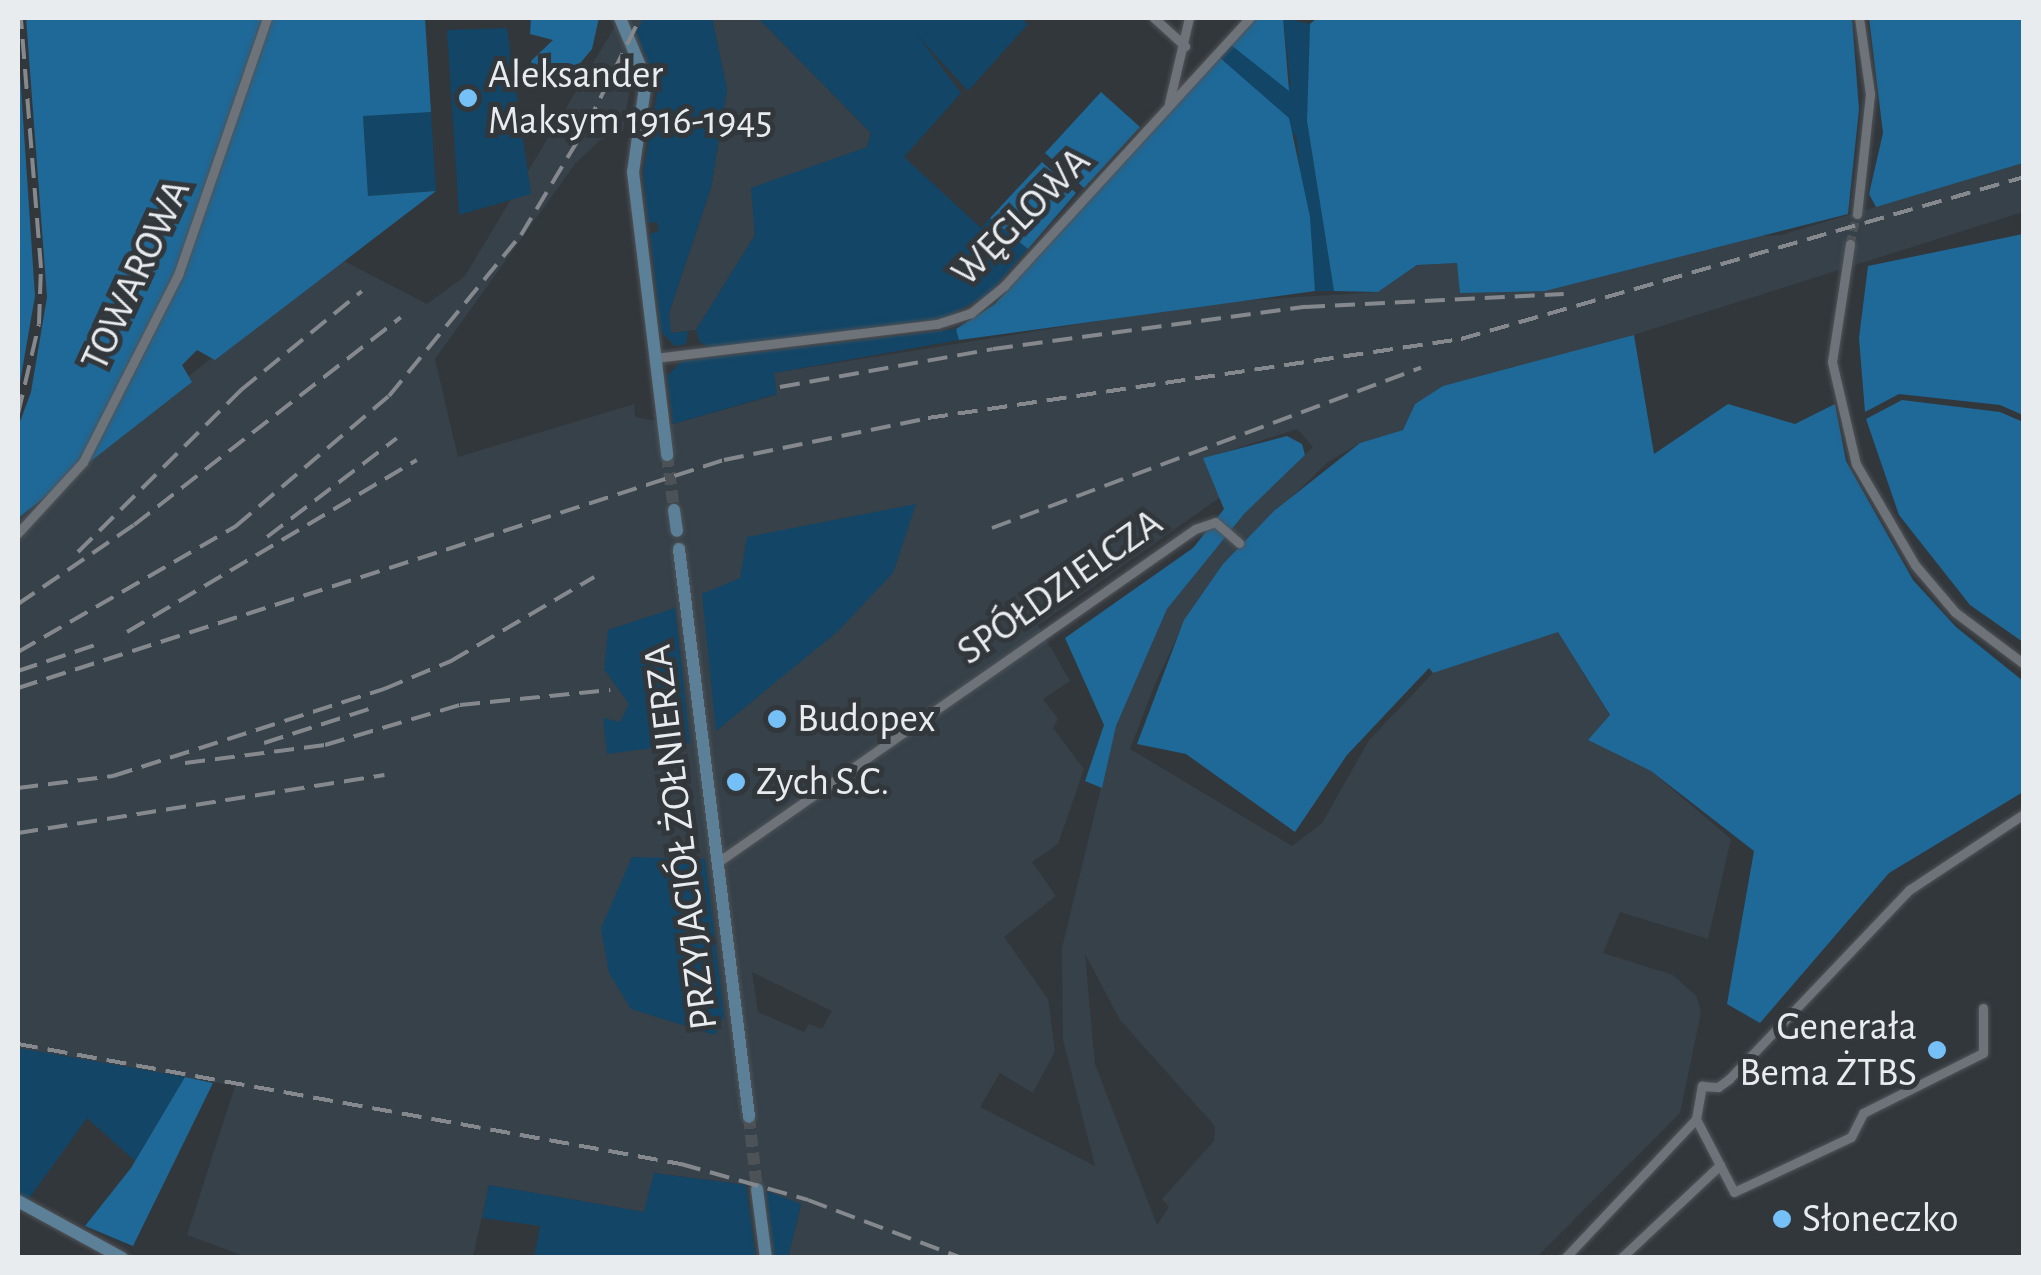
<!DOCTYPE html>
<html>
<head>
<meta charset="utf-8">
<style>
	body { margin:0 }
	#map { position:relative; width:2041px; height:1275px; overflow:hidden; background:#32373c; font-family:"Alegreya Sans",sans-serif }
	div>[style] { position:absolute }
	.built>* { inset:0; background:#364149 }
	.green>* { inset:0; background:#124566 }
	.forest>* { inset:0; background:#1e6998 }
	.street-tunnel>* { height:9px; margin-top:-4.5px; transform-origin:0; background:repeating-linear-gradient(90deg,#4d5257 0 9px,transparent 0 13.5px) }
	.secondary-tunnel>* { height:12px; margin-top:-6px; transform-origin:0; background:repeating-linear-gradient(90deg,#4d5257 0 12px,transparent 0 18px) }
	.roads { filter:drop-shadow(0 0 2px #505458) drop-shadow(0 0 2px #505458) }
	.street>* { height:9px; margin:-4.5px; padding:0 4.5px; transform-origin:4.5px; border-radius:4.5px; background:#6d7378 }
	.secondary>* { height:12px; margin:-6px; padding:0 6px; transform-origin:6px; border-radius:6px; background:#5c8097 }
	.rail>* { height:4px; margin-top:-2px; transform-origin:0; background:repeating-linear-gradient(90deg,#85898d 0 20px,transparent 0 30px) }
	.dots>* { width:28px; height:28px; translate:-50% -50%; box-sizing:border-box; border:5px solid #32373c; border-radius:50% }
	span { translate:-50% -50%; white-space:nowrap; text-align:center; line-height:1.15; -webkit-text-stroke:10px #32373c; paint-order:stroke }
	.poi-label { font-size:40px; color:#e9ecef }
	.left { translate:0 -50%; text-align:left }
	.right { translate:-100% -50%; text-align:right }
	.street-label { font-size:40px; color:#e9ecef }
	.frame { position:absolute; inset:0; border:20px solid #e9ecef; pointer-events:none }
</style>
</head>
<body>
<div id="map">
	<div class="built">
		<i style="clip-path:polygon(evenodd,620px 18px,656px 18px,632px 73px,623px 131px,600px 140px,575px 164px,435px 359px,458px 457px,634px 404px,635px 417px,673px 424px,776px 395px,773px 373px,1219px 302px,1378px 292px,1418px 265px,1457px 263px,1461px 293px,1598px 277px,1749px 236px,1781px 235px,2023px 163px,2023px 212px,1415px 404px,1403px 430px,1360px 443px,1328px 462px,1223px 564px,1185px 620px,1155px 684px,1130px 749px,1292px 846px,1322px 823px,1369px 740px,1433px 673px,1558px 631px,1610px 716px,1588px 740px,1651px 771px,1731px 839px,1708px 939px,1620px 912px,1603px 953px,1673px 975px,1697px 997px,1701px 1013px,1680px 1113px,1537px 1257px,788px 1257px,801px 1205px,746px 1185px,655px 1173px,644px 1212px,489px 1185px,473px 1257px,247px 1257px,187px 1235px,235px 1086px,18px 1048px,18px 508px,340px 259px,427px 304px,465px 276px,620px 18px,1297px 429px,1313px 447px,1244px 514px,1167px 609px,1116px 726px,1062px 948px,1063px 1040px,1095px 1166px,980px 1107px,1000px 1073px,1033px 1093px,1055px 1051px,1048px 999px,1004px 937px,1056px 896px,1032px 862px,1058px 844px,1084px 769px,1053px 728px,1058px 719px,1043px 699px,1070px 681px,1038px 625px,1222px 496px,1204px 459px,1297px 429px,620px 18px,1085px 954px,1120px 1020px,1215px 1126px,1214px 1141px,1162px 1199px,1169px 1207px,1157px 1225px,1095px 1064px,1085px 954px,620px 18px,752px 972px,832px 1011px,822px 1029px,809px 1024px,804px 1032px,758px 1012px,752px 972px)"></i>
		<i style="clip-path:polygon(712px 18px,758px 18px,871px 133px,867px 147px,752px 189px,755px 235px,696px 330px,670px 333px,669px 313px,711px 188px,727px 89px)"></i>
	</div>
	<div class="green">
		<i style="clip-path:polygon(644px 18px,712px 18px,727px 89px,711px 188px,669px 313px,671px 333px,688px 331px,686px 344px,675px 346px,661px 332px,650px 234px,659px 231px,657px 222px,648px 223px,643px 173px,658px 88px,636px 32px)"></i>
		<i style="clip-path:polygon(758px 18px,1020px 18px,1028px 24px,968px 91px,918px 36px,961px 93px,904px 157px,981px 228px,990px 218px,1028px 249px,988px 295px,944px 318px,709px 348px,700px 342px,696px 330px,755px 235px,751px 188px,867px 147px,871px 133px)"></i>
		<i style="clip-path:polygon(1283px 18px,1310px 24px,1307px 121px,1334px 291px,1315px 291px,1296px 136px,1219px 57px,1231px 45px,1291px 86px)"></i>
		<i style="clip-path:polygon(507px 28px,531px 194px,459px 215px,447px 30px)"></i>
		<i style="clip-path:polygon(431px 112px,436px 191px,368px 196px,363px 115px)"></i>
		<i style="clip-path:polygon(956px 329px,959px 340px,774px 373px,777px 394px,673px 424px,667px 376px,682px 361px)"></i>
		<i style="clip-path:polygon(916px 504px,893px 573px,837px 632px,716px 731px,702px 594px,740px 578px,747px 537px)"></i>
		<i style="clip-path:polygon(675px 608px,690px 743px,607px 754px,603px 718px,620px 722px,629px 704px,604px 669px,608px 630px)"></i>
		<i style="clip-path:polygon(632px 857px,705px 859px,724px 1015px,715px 1035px,631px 1009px,609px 973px,601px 928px)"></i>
		<i style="clip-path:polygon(18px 1048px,185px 1077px,135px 1161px,87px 1118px,28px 1200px,18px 1193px)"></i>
		<i style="clip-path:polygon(654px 1173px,746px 1185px,756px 1257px,520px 1257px,534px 1257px,540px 1226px,482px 1218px,489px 1185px,644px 1212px)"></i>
		<i style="clip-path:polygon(766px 1191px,801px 1204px,788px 1257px,774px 1257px)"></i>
	</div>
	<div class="forest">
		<i style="clip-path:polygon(26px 18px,425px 18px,431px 112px,363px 116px,368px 196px,436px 191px,215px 360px,197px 350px,182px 365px,192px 382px,18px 518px,18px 427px,31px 392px,47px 297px)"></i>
		<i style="clip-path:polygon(531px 18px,599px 18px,592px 49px,562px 85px,534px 71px,531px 61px,553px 40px,530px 34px)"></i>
		<i style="clip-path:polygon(1255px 18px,1283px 18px,1289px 91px,1231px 45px)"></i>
		<i style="clip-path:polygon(1317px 18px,1852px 18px,1859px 109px,1848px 214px,1545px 291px,1460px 293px,1457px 263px,1417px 265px,1378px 292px,1334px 291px,1307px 121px,1310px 24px)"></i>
		<i style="clip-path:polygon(1869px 18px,2023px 18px,2023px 163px,1876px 207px,1869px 194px,1883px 133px)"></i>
		<i style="clip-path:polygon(18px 44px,35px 296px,18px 394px)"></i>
		<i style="clip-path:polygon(1219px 57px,1289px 118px,1310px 217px,1315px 291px,959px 340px,956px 329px,995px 304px)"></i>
		<i style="clip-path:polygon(1101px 92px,1140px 127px,1084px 188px,1045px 153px)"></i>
		<i style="clip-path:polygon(1042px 162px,1076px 193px,1028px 249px,990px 218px)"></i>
		<i style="clip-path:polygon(2023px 234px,2023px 415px,2000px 405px,1899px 394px,1865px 412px,1859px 338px,1868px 266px)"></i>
		<i style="clip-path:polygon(1634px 335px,1654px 454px,1728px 404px,1795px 424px,1835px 404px,1846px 461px,1913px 580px,1956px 627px,2023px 681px,2023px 792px,1889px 873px,1760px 1023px,1727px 1004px,1754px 851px,1651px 771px,1588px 740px,1610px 715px,1558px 632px,1433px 673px,1429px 668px,1347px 755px,1295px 832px,1186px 754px,1137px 744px,1184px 620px,1223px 564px,1274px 511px,1360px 443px,1403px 430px,1415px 404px,1443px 386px)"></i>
		<i style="clip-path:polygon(1902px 400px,2000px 412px,2023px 422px,2023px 642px,1970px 605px,1899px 515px,1866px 419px)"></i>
		<i style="clip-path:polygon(1287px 436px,1302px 444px,1305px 455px,1244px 514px,1167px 609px,1116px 726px,1102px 788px,1085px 781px,1104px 725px,1065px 638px,1193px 548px,1224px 509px,1203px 458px)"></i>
		<i style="clip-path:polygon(185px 1077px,213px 1083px,133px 1246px,85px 1226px,131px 1168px)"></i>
	</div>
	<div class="street-tunnel">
		<i style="left:1850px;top:244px;width:31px;rotate:-77deg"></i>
	</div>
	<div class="secondary-tunnel">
		<i style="left:667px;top:455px;width:55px;rotate:82.7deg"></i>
		<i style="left:749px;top:1117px;width:72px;rotate:83.7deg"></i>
	</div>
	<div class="roads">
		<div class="street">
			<i style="left:1154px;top:18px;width:42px;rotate:42.1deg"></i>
			<i style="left:1169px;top:103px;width:87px;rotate:-76.8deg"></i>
			<i style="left:1857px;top:214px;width:121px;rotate:-83.8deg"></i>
			<i style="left:1870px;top:94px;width:77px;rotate:-98.2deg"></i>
			<i style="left:1850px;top:244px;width:119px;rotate:98.7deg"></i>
			<i style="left:1832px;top:362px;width:105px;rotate:76.8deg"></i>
			<i style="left:1856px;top:464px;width:117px;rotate:59.7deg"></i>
			<i style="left:1915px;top:565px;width:62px;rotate:49.6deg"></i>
			<i style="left:1955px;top:612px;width:86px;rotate:37deg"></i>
			<i style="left:655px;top:358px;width:284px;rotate:-6.9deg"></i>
			<i style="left:937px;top:324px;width:36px;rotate:-18deg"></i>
			<i style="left:971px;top:313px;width:43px;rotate:-39.3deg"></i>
			<i style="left:1004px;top:286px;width:364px;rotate:-47.5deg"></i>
			<i style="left:18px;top:533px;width:96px;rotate:-47.5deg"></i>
			<i style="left:83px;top:462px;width:210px;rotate:-63.1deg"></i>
			<i style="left:178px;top:275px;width:272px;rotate:-70.9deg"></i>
			<i style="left:718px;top:862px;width:582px;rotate:-34.92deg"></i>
			<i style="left:1195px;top:529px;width:21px;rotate:-19deg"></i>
			<i style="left:1215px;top:522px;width:32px;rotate:41deg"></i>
			<i style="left:1696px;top:1119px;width:34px;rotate:-80deg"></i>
			<i style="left:1702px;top:1086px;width:16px;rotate:4deg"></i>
			<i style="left:1718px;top:1087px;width:14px;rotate:-36deg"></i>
			<i style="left:1729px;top:1079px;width:261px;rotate:-46.4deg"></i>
			<i style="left:1909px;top:890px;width:138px;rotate:-33.5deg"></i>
			<i style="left:1696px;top:1119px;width:82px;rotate:62.5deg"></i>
			<i style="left:1734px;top:1192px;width:129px;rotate:-25.2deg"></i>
			<i style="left:1851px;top:1137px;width:27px;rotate:-63deg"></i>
			<i style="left:1863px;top:1113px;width:134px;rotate:-26.6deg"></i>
			<i style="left:1983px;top:1053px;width:45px;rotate:-90deg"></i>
			<i style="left:1565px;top:1258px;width:191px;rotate:-46.7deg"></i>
			<i style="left:1621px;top:1258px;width:136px;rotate:-43.2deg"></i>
		</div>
		<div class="secondary">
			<i style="left:620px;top:18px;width:67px;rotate:67.2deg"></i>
			<i style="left:646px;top:80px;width:93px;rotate:98deg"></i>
			<i style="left:633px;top:172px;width:285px;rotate:83.1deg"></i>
			<i style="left:674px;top:510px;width:21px;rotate:82deg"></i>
			<i style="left:679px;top:549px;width:572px;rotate:82.97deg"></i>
			<i style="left:757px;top:1189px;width:70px;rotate:82.6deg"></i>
			<i style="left:18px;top:1201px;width:119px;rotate:28.7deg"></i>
		</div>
	</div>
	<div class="rail">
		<i style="left:780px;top:387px;width:216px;rotate:-10.1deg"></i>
		<i style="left:993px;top:349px;width:315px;rotate:-7.7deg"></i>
		<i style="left:1305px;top:307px;width:259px;rotate:-2.9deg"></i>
		<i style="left:18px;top:414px;width:92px;rotate:-76.9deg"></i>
		<i style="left:39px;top:324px;width:56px;rotate:-88deg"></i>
		<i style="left:41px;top:268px;width:251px;rotate:-94.6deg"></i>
		<i style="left:992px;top:528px;width:458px;rotate:-20.5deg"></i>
		<i style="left:267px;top:537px;width:163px;rotate:-37.3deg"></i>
		<i style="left:78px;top:552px;width:230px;rotate:-44.8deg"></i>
		<i style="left:241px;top:390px;width:156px;rotate:-39.3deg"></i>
		<i style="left:18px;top:604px;width:140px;rotate:-34.3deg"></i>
		<i style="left:134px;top:525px;width:338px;rotate:-37.9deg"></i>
		<i style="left:127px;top:632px;width:337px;rotate:-30.7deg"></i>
		<i style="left:18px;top:652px;width:252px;rotate:-30deg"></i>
		<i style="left:236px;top:526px;width:201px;rotate:-40.4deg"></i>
		<i style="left:389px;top:396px;width:208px;rotate:-50.7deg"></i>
		<i style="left:521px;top:235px;width:128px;rotate:-59deg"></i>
		<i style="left:587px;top:125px;width:119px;rotate:-63.6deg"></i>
		<i style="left:18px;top:671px;width:88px;rotate:-18.6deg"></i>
		<i style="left:18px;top:688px;width:742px;rotate:-17.9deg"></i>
		<i style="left:724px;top:460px;width:208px;rotate:-11.6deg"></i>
		<i style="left:928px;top:418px;width:539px;rotate:-8.43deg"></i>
		<i style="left:1461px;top:339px;width:586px;rotate:-16.05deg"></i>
		<i style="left:264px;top:743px;width:110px;rotate:-17.9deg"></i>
		<i style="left:185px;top:763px;width:141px;rotate:-7.3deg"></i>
		<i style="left:325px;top:745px;width:141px;rotate:-16.5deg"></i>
		<i style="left:460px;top:705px;width:151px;rotate:-5.7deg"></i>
		<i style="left:18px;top:788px;width:96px;rotate:-7.2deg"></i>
		<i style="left:113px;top:776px;width:285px;rotate:-17.8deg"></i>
		<i style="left:384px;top:689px;width:73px;rotate:-22.7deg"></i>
		<i style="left:451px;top:661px;width:166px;rotate:-30.4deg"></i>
		<i style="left:18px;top:833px;width:371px;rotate:-9deg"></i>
		<i style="left:18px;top:1044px;width:674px;rotate:10.26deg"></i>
		<i style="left:681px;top:1164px;width:132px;rotate:15.8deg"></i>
		<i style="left:808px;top:1200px;width:165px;rotate:20.6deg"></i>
	</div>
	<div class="dots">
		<i style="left:468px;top:98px;background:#75c0f6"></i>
		<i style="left:777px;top:719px;background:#75c0f6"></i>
		<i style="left:736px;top:782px;background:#75c0f6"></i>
		<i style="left:1937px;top:1050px;background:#75c0f6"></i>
		<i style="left:1782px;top:1219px;background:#75c0f6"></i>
	</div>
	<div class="poi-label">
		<span class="left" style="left:488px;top:98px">Aleksander<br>Maksym 1916-1945</span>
		<span class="left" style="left:797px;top:719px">Budopex</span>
		<span class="left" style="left:756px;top:782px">Zych S.C.</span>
		<span class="right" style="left:1917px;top:1050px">Generała<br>Bema ŻTBS</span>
		<span class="left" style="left:1802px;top:1219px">Słoneczko</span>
	</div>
	<div class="street-label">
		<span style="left:1021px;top:217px;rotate:-45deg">WĘGLOWA</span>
		<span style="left:136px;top:275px;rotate:-65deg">TOWAROWA</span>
		<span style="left:1060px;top:587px;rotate:-35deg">SPÓŁDZIELCZA</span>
		<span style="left:681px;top:837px;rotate:-97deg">PRZYJACIÓŁ ŻOŁNIERZA</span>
	</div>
	<div class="frame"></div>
</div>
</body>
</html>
